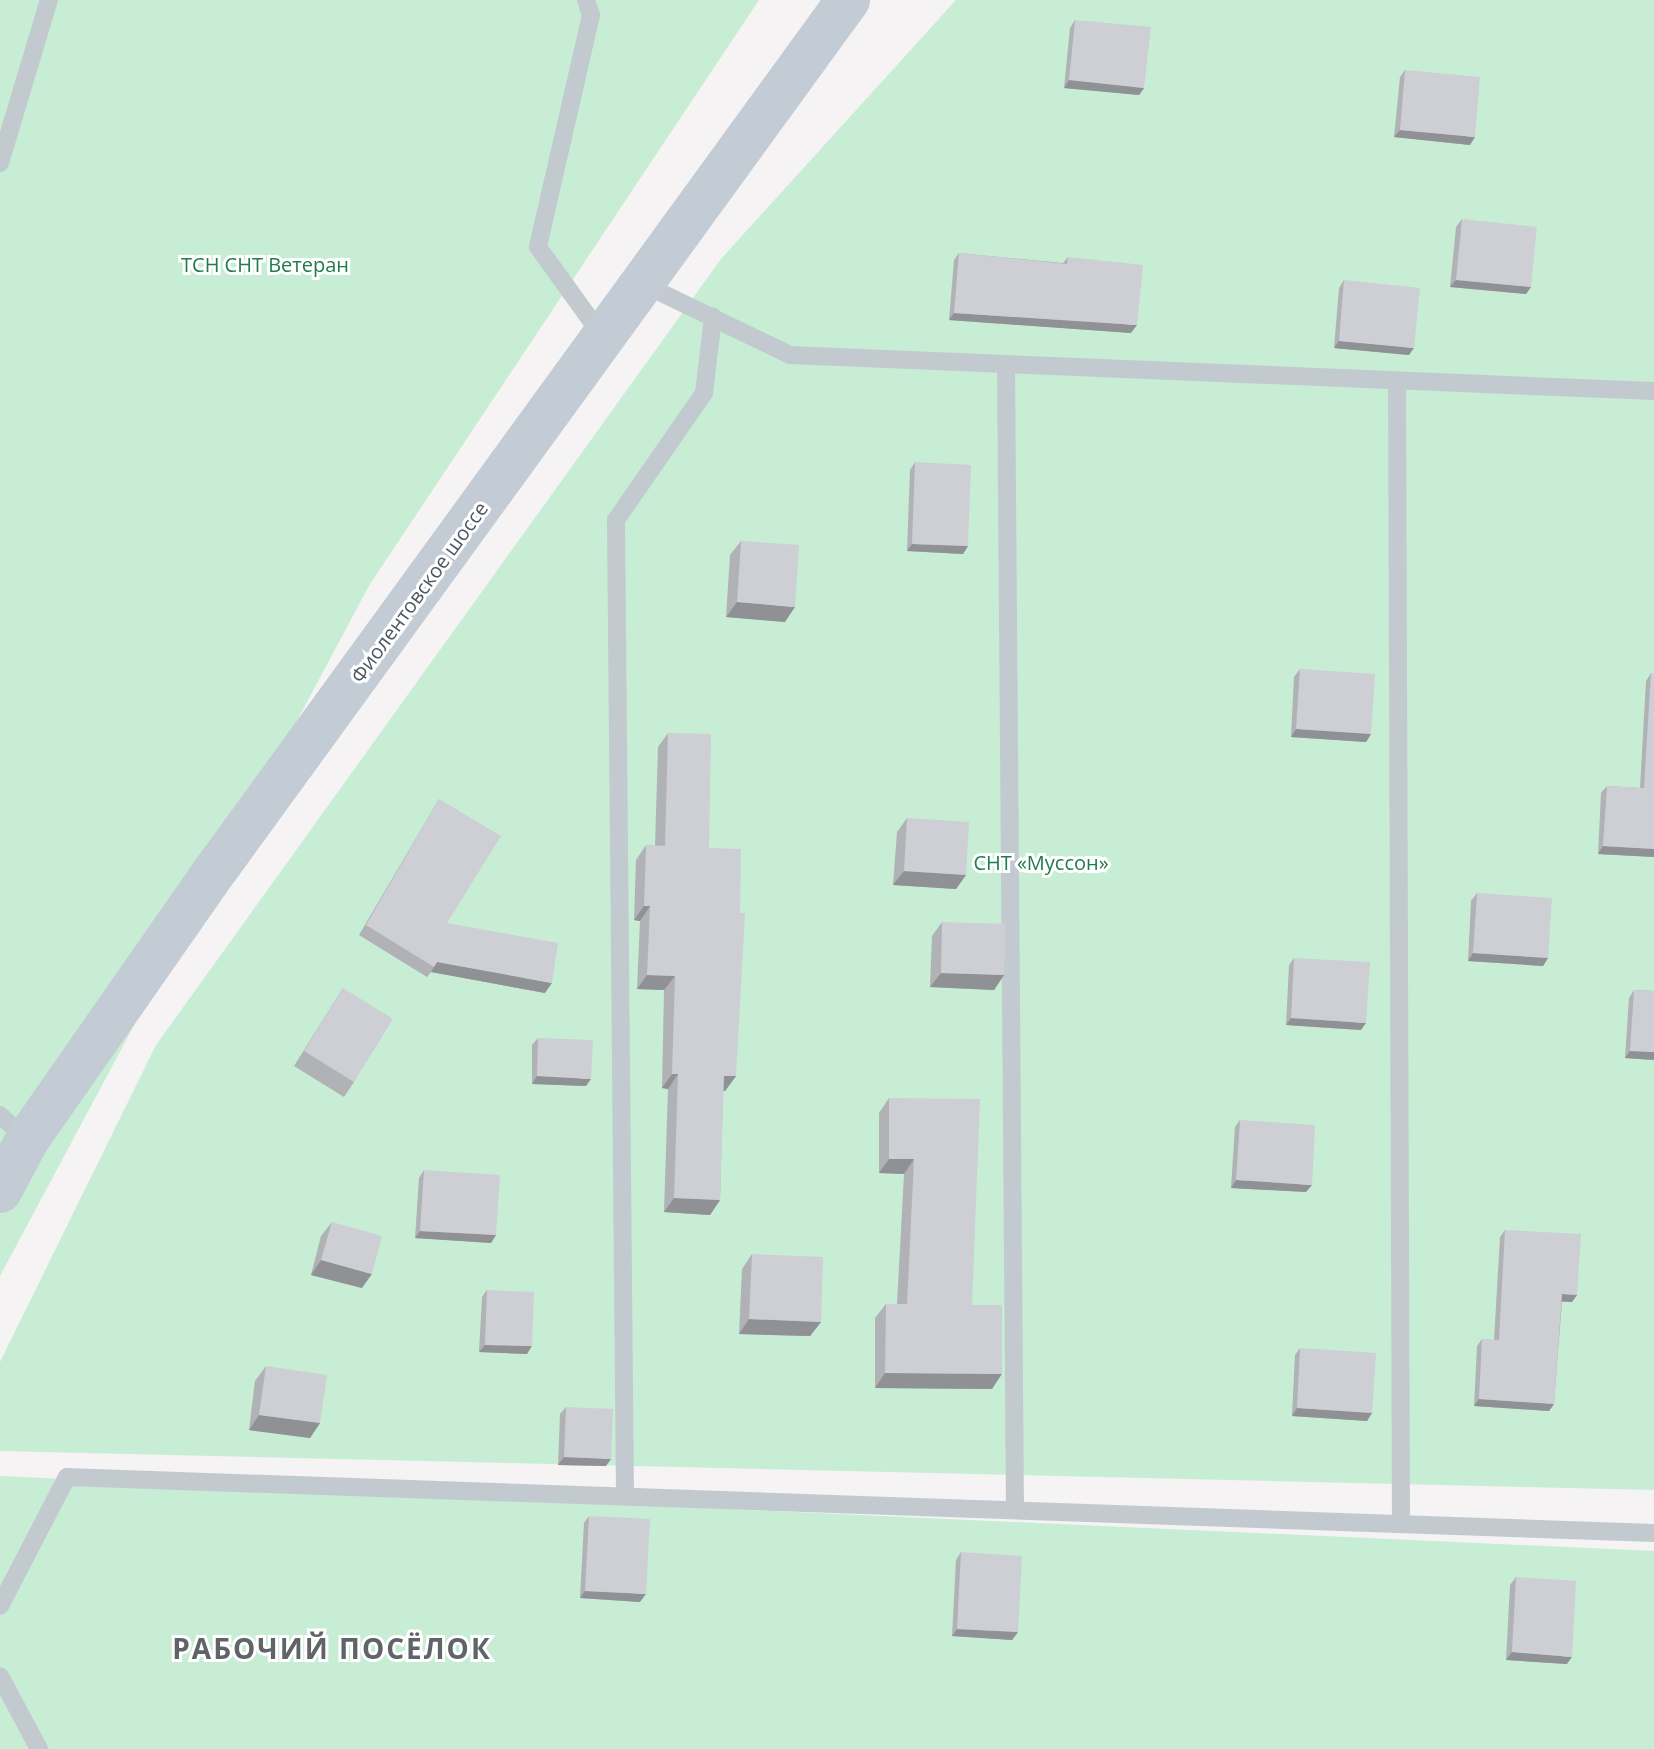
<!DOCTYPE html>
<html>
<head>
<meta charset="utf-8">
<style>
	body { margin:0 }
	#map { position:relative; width:1654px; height:1749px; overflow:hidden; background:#f5f3f3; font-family:"Open Sans",sans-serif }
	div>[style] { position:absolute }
	.green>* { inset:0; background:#c7edd5 }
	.lane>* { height:18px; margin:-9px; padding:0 9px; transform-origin:9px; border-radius:9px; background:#c2cad0 }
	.secondary>* { height:44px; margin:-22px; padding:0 22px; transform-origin:22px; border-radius:22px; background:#c3cbd4 }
	.wall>* { inset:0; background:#b0b2b6 }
	.shaded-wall>* { inset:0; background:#909194 }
	.building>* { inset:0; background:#cdcfd4 }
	span { translate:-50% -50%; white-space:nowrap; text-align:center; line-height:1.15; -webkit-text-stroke:6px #fff; paint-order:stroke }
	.park-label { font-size:20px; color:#217b4d }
	.street-label { font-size:20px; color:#4c565f }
	.district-label { font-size:28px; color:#606367; font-weight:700; letter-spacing:2px }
</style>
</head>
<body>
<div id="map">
	<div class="green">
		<i style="clip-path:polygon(0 0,759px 0,370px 584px,0 1276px)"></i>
		<i style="clip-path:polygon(956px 0,1654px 0,1654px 1490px,0 1451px,0 1362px,156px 1045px,721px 259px)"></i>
		<i style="clip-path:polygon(0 1476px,1654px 1551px,1654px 1749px,0 1749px)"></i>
	</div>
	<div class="lane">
		<i style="left:586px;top:0;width:16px;rotate:72deg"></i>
		<i style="left:591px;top:15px;width:238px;rotate:102.9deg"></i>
		<i style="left:538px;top:247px;width:111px;rotate:54.2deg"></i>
		<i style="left:0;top:163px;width:170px;rotate:-73.3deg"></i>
		<i style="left:643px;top:284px;width:163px;rotate:25.8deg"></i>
		<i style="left:790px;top:355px;width:865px;rotate:2.39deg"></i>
		<i style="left:1006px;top:364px;width:1145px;rotate:89.55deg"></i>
		<i style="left:1397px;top:380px;width:1143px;rotate:89.8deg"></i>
		<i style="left:0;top:1115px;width:37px;rotate:43deg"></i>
		<i style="left:625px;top:1496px;width:976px;rotate:-90.53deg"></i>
		<i style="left:616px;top:520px;width:155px;rotate:-55.3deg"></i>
		<i style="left:704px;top:393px;width:77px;rotate:-83.2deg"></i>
		<i style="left:0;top:1606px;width:145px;rotate:-62.6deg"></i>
		<i style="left:67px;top:1477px;width:1588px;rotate:2.02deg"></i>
		<i style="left:0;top:1676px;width:83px;rotate:61.9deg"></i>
	</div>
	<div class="secondary">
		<i style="left:0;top:1191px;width:58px;rotate:-62.1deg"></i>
		<i style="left:27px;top:1140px;width:332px;rotate:-55.1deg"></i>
		<i style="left:217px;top:868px;width:1073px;rotate:-53.98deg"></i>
	</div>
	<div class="wall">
		<i style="clip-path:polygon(1075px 20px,1144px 88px,1139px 95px,1064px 88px,1070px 28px)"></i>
		<i style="clip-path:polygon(1405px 70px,1470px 145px,1394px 137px,1400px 77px)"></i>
		<i style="clip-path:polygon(1462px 219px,1531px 287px,1526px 294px,1450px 287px,1456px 227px)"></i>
		<i style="clip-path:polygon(959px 253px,1063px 263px,1068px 257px,1131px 333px,949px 320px,954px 260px)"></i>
		<i style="clip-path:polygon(1344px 280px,1409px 355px,1334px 348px,1339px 288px)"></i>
		<i style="clip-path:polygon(915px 462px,968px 546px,963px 554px,907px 551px,910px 470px)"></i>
		<i style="clip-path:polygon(741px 541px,785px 622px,726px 617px,730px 555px)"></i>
		<i style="clip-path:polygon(1300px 669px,1371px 734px,1366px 742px,1291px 737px,1294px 677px)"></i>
		<i style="clip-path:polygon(1651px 673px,1654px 673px,1654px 857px,1598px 854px,1601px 793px,1607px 786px,1640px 788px,1646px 681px)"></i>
		<i style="clip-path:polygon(668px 733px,709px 848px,736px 1076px,725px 1091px,723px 1091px,720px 1200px,710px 1215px,664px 1212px,668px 1089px,662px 1088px,664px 990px,637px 989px,640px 921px,634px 920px,636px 860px,646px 845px,655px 846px,658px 747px)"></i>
		<i style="clip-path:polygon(439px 799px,447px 923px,545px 993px,431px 972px,427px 977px,359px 935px)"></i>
		<i style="clip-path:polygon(907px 818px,966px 875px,956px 889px,893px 885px,897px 832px)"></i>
		<i style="clip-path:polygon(1477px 893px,1548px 958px,1543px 966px,1468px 961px,1471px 901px)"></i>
		<i style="clip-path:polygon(942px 922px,1004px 975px,994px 990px,930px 987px,932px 936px)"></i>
		<i style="clip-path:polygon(1294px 958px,1361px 1030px,1286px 1025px,1289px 965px)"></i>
		<i style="clip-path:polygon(343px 988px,354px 1082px,344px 1097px,294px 1066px)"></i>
		<i style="clip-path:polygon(1634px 990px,1654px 991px,1654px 1060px,1625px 1058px,1629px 998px)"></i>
		<i style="clip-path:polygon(538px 1038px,586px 1086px,532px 1084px,532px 1045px)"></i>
		<i style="clip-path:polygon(889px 1098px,972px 1305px,992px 1389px,875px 1388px,875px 1318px,886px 1304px,897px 1304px,904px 1174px,879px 1173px,879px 1113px)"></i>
		<i style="clip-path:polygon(1240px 1120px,1306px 1192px,1231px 1188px,1235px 1127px)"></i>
		<i style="clip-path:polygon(424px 1170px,496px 1235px,491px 1243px,415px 1238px,419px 1178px)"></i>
		<i style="clip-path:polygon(332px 1222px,362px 1288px,311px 1275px,321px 1236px)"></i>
		<i style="clip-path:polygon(1505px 1230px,1577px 1295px,1572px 1302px,1562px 1302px,1554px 1404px,1549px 1411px,1474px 1406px,1477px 1346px,1482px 1339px,1494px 1340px,1500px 1237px)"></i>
		<i style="clip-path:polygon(752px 1254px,821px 1322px,810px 1336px,739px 1334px,742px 1269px)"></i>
		<i style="clip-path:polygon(487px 1290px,527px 1354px,479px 1352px,482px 1297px)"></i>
		<i style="clip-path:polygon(1300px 1348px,1372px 1413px,1367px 1421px,1292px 1416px,1295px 1355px)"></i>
		<i style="clip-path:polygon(266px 1366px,320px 1423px,310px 1438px,249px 1430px,255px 1381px)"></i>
		<i style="clip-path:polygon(566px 1407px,606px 1466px,558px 1465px,560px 1414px)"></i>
		<i style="clip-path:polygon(589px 1516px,640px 1602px,580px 1598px,584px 1523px)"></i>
		<i style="clip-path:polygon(961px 1552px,1018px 1632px,1012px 1640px,952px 1636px,956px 1560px)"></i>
		<i style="clip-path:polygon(1516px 1577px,1567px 1664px,1506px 1660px,1510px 1585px)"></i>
	</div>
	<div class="shaded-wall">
		<i style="clip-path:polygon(1069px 80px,1144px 88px,1139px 95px,1064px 88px)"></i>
		<i style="clip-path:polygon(1400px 130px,1475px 137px,1470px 145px,1394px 137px)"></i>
		<i style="clip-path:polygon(1456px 280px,1531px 287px,1526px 294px,1450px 287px)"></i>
		<i style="clip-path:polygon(954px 313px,1137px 325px,1131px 333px,949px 320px)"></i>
		<i style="clip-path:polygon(1339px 341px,1414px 348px,1409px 355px,1334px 348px)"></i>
		<i style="clip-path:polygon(912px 544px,968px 546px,963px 554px,907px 551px)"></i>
		<i style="clip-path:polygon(737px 602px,795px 607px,785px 622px,726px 617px)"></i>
		<i style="clip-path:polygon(1296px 729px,1371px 734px,1366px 742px,1291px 737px)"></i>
		<i style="clip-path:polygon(1603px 846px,1654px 849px,1654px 857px,1598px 854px)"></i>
		<i style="clip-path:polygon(904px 871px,966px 875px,956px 889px,893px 885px)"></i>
		<i style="clip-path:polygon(644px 906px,650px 906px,640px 921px,634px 920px)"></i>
		<i style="clip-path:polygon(1473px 953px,1548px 958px,1543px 966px,1468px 961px)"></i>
		<i style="clip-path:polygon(437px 962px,552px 983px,545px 993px,431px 972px)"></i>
		<i style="clip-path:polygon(941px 973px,1004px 975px,994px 990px,930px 987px)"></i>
		<i style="clip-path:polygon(647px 975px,675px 976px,664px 990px,637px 989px)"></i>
		<i style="clip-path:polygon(1291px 1018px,1366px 1023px,1361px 1030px,1286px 1025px)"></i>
		<i style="clip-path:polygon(1630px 1051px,1654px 1052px,1654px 1060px,1625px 1058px)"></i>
		<i style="clip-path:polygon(672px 1074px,678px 1074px,668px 1089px,662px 1088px)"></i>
		<i style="clip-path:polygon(537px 1076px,591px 1079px,586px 1086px,532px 1084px)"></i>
		<i style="clip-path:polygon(724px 1076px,736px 1076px,725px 1091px,714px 1090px)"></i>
		<i style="clip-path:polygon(889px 1159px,914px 1159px,904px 1174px,879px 1173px)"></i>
		<i style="clip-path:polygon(1236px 1180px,1312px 1185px,1306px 1192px,1231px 1188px)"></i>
		<i style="clip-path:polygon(674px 1198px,720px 1200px,710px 1215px,664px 1212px)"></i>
		<i style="clip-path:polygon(420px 1231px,496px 1235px,491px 1243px,415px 1238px)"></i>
		<i style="clip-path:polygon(321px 1260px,372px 1274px,362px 1288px,311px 1275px)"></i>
		<i style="clip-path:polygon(1562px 1294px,1577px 1295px,1572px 1302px,1557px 1301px)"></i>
		<i style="clip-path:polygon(749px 1319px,821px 1322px,810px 1336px,739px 1334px)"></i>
		<i style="clip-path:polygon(485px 1345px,532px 1346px,527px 1354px,479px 1352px)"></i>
		<i style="clip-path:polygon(885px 1373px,1002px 1374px,992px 1389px,875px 1388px)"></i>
		<i style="clip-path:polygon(1479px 1399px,1554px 1404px,1549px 1411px,1474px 1406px)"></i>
		<i style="clip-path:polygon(1297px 1408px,1372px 1413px,1367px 1421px,1292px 1416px)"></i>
		<i style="clip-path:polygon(259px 1415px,320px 1423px,310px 1438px,249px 1430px)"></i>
		<i style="clip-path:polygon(564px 1457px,611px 1459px,606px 1466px,558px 1465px)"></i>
		<i style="clip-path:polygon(585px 1591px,646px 1594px,640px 1602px,580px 1598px)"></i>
		<i style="clip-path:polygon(957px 1629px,1018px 1632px,1012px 1640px,952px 1636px)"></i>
		<i style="clip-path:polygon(1512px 1652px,1572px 1657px,1567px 1664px,1506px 1660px)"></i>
	</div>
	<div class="building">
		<i style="clip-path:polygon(1075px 20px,1151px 27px,1144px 88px,1069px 80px)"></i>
		<i style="clip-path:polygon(1405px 70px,1480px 77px,1475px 137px,1400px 130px)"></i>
		<i style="clip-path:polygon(1462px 219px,1537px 227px,1531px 287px,1456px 280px)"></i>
		<i style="clip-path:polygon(959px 253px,1067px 264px,1068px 257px,1143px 265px,1137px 325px,954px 313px)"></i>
		<i style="clip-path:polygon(1344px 280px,1420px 288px,1414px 348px,1339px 341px)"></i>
		<i style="clip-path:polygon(915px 462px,971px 465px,968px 546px,912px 544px)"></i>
		<i style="clip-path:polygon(741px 541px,799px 545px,795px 607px,737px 602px)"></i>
		<i style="clip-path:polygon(1300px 669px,1375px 674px,1371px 734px,1296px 729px)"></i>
		<i style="clip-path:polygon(1651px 673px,1654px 673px,1654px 849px,1603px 846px,1607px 786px,1644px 788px)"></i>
		<i style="clip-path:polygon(668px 733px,711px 734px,709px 848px,741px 849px,740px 913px,745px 913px,736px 1076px,724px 1076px,720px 1200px,674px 1198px,678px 1074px,672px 1074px,675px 976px,647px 975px,650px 906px,644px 906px,646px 845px,665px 846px)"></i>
		<i style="clip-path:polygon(439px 799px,501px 836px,447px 923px,558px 943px,552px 983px,437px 962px,434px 967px,366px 925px)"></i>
		<i style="clip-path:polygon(907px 818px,969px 822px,966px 875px,904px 871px)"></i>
		<i style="clip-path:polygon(1477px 893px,1552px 898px,1548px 958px,1473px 953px)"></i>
		<i style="clip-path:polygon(942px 922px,1006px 924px,1004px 975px,941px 973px)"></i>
		<i style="clip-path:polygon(1294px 958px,1370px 962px,1366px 1023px,1291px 1018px)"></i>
		<i style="clip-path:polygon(343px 988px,393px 1019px,354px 1082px,304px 1051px)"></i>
		<i style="clip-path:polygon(1634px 990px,1654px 991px,1654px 1052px,1630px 1051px)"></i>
		<i style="clip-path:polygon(538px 1038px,593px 1040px,591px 1079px,537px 1076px)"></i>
		<i style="clip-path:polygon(889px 1098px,980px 1099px,972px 1305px,1002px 1305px,1002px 1374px,885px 1373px,886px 1304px,907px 1304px,914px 1159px,889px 1159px)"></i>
		<i style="clip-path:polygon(1240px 1120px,1315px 1125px,1312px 1185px,1236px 1180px)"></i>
		<i style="clip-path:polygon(424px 1170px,500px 1175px,496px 1235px,420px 1231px)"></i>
		<i style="clip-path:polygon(332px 1222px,382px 1236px,372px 1274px,321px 1260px)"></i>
		<i style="clip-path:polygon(1505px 1230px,1581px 1234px,1577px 1295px,1562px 1294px,1554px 1404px,1479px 1399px,1482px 1339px,1499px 1340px)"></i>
		<i style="clip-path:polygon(752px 1254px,823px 1257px,821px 1322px,749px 1319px)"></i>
		<i style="clip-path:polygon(487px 1290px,534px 1292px,532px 1346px,485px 1345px)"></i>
		<i style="clip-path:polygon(1300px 1348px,1376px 1353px,1372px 1413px,1297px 1408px)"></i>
		<i style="clip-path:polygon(266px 1366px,327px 1375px,320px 1423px,259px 1415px)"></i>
		<i style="clip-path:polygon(566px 1407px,613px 1409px,611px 1459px,564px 1457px)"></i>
		<i style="clip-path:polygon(589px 1516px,650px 1519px,646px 1594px,585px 1591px)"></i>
		<i style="clip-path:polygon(961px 1552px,1022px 1556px,1018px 1632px,957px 1629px)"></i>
		<i style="clip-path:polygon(1516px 1577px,1576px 1581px,1572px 1657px,1512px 1652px)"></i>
	</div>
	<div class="park-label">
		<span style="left:265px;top:264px">ТСН СНТ Ветеран</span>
		<span style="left:1041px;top:862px">СНТ «Муссон»</span>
	</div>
	<div class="street-label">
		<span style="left:419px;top:592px;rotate:-54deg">Фиолентовское шоссе</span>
	</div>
	<div class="district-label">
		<span style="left:332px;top:1648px">РАБОЧИЙ ПОСЁЛОК</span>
	</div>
</div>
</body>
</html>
